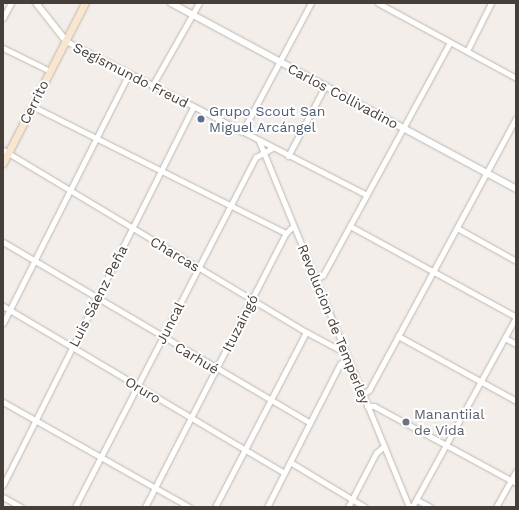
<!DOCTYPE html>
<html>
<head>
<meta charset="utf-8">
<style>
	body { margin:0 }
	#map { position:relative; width:519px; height:510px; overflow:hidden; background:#f3eeea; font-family:"Work Sans",sans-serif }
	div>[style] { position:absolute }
	.roads { filter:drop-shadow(0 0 1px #c0b7b0) drop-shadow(0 0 1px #c0b7b0) }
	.minor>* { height:5px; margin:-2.5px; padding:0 2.5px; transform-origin:2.5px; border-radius:2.5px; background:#fff }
	.tertiary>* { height:6px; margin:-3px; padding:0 3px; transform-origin:3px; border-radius:3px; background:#fff }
	.secondary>* { height:7px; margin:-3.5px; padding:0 3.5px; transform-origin:3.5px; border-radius:3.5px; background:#f8e6ce }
	.dots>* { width:11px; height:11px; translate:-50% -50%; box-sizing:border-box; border:2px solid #fff; border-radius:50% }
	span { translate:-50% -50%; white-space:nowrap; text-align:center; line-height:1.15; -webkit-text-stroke:4px #fff; paint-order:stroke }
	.street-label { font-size:14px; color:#463e39 }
	.service-label { font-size:14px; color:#4e5e75 }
	.left { translate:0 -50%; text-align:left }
	.worship-label { font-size:14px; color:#5b616d }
	.frame { position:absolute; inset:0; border:4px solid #463e39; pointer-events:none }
</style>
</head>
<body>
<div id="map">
	<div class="roads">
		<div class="minor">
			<i style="left:378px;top:3px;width:157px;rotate:28.5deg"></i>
			<i style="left:3px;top:18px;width:17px;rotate:-62deg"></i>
			<i style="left:66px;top:41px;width:338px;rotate:27.1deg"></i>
			<i style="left:3px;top:48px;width:52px;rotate:26.1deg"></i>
			<i style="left:467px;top:51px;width:54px;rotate:-63.4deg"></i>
			<i style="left:152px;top:86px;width:95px;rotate:-60.5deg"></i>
			<i style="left:32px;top:106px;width:284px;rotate:26.6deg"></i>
			<i style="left:242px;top:132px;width:146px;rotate:-61.9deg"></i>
			<i style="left:259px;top:141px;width:396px;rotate:67.7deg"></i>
			<i style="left:3px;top:150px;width:353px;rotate:31deg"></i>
			<i style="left:306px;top:332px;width:36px;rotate:28deg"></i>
			<i style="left:338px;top:349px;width:6px"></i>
			<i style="left:288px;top:156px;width:79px;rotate:-62.1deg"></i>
			<i style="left:350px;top:226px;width:189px;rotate:28.7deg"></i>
			<i style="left:457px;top:228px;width:68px;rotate:29.2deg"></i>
			<i style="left:3px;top:242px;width:356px;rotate:30.5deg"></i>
			<i style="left:316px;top:279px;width:8px;rotate:-30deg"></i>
			<i style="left:323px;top:275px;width:265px;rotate:-61.4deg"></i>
			<i style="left:3px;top:306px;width:327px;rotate:30.7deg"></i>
			<i style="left:3px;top:323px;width:279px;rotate:-63.2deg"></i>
			<i style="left:398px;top:336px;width:135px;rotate:28.8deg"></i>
			<i style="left:505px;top:338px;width:13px;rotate:29deg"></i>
			<i style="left:363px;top:394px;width:7px;rotate:-34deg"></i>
			<i style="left:369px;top:390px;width:309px;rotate:-61.6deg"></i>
			<i style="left:3px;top:402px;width:214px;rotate:29.4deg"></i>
			<i style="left:367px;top:406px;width:7px"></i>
			<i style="left:374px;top:406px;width:162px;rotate:28.5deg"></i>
			<i style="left:290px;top:462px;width:87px;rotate:31deg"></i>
			<i style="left:3px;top:485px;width:423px;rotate:-63.3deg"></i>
			<i style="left:3px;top:497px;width:21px;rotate:29deg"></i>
			<i style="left:417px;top:500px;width:15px;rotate:28deg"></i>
			<i style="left:75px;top:507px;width:394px;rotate:-62.7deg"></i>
			<i style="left:256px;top:157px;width:18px;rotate:-29deg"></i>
			<i style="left:145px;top:507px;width:308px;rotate:-62.8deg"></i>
			<i style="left:286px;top:233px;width:10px;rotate:-45deg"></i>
			<i style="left:215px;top:507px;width:197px;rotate:-62.5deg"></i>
			<i style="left:267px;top:507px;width:161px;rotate:-63deg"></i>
			<i style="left:340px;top:364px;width:9px;rotate:-32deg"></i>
			<i style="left:348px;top:507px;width:61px;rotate:-62.6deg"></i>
			<i style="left:376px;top:453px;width:11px;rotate:-41deg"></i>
			<i style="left:412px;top:507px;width:217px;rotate:-61.3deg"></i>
			<i style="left:496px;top:507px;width:41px;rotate:-60.9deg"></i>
		</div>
		<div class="tertiary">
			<i style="left:36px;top:3px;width:48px;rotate:51.7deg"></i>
			<i style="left:171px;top:3px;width:392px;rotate:28.3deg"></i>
		</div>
		<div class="secondary">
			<i style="left:3px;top:163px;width:180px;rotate:-62.9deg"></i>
		</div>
	</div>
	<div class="dots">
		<i style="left:201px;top:119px;background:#5c6f8a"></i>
		<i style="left:406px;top:422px;background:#6b7280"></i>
	</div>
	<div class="street-label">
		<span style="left:131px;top:75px;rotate:27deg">Segismundo Freud</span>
		<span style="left:343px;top:96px;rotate:28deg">Carlos Collivadino</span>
		<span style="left:34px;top:102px;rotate:-63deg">Cerrito</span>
		<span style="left:175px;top:254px;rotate:31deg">Charcas</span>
		<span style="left:98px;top:296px;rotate:-63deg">Luis Sáenz Peña</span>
		<span style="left:170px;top:323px;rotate:-63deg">Juncal</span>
		<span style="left:240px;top:323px;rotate:-63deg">Ituzaingó</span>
		<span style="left:334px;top:324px;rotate:68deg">Revolucion de Temperley</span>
		<span style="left:197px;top:358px;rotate:31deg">Carhué</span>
		<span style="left:143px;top:390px;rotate:31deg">Oruro</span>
	</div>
	<div class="service-label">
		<span class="left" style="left:209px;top:119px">Grupo Scout San<br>Miguel Arcángel</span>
	</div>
	<div class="worship-label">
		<span class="left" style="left:414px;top:422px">Manantiial<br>de Vida</span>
	</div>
	<div class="frame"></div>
</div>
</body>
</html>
